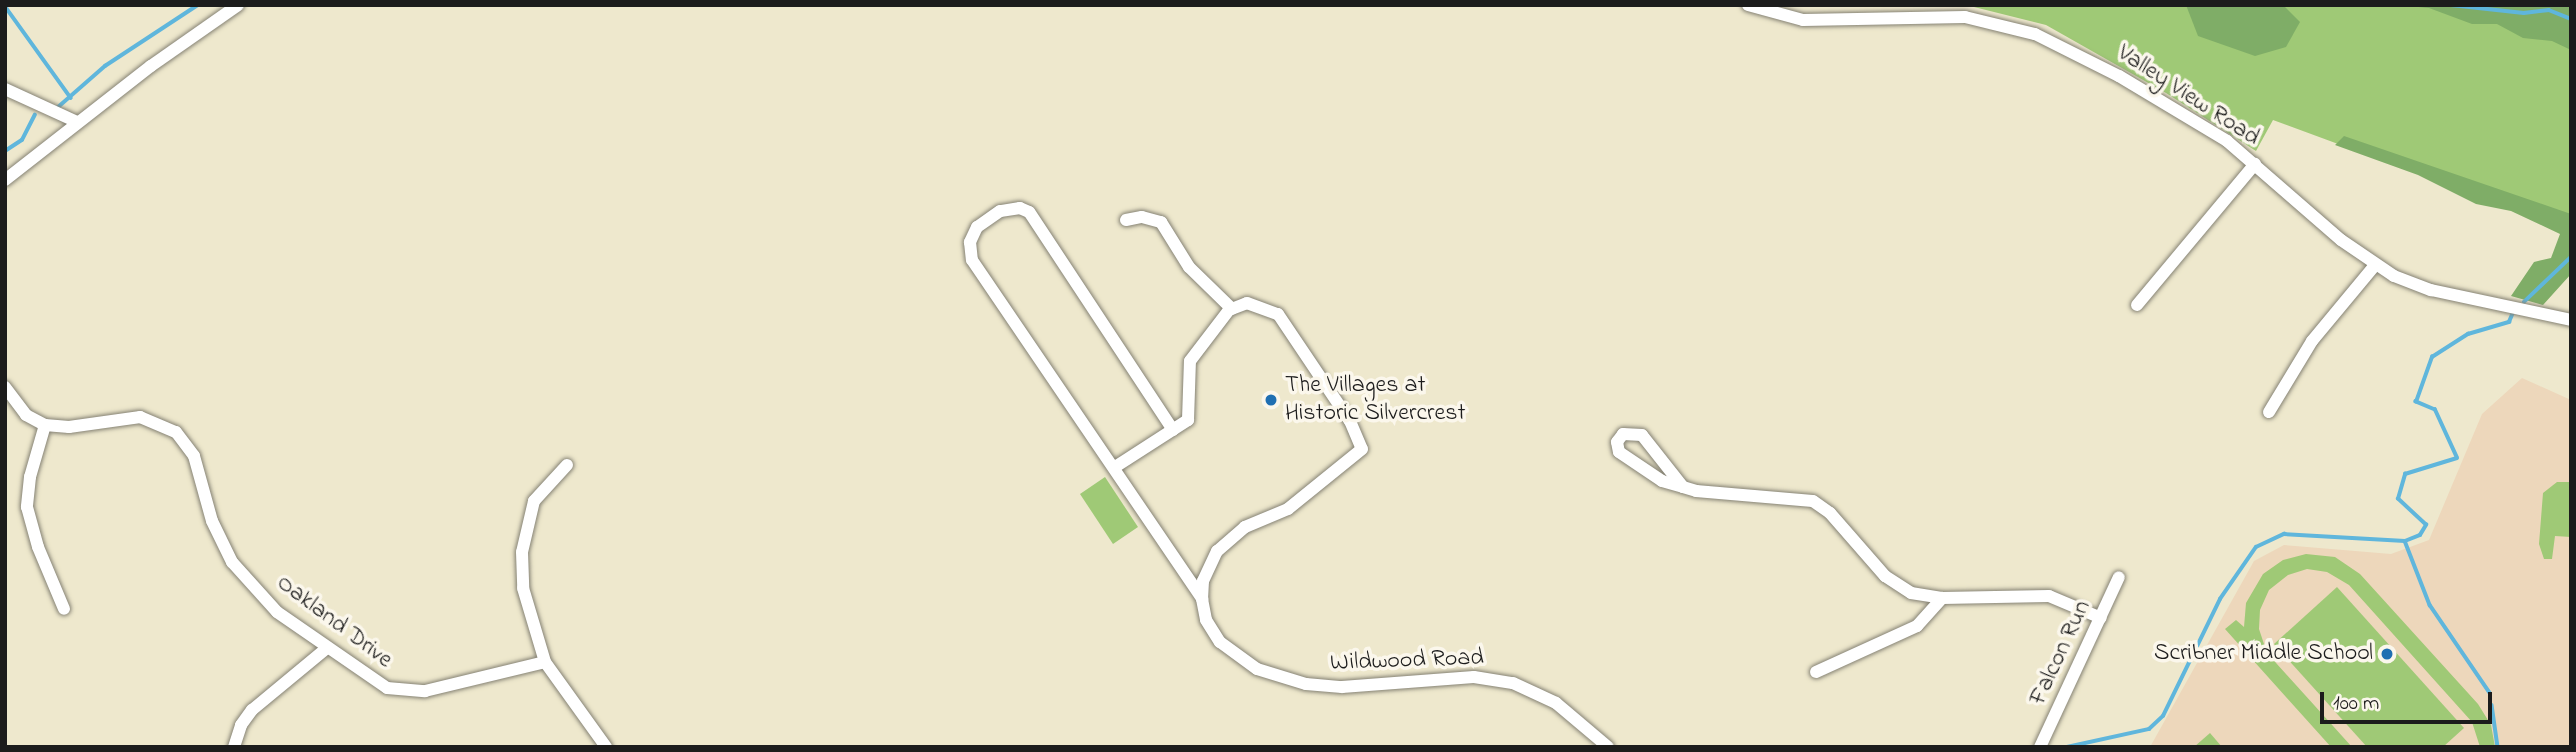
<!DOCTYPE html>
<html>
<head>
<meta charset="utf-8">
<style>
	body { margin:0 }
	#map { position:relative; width:2576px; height:752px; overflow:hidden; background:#eee8cd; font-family:"Indie Flower",sans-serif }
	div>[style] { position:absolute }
	.built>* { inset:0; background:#edd7bb }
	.green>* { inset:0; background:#9fc976 }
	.forest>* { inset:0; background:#7fad67 }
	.stream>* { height:3.5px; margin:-1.75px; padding:0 1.75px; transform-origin:1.75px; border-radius:1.75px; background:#5fb6dc }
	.roads { filter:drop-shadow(0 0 2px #858274) drop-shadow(0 0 2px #858274) }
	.street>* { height:12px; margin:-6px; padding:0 6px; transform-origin:6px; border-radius:6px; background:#fff }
	.dots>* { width:19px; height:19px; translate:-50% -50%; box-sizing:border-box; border:4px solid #fbf7ec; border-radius:50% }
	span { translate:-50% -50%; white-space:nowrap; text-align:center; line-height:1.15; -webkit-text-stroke:7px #fbf7ec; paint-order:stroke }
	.street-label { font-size:24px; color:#1c1c1c }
	.poi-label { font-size:24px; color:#1c1c1c }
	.left { translate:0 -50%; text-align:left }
	.right { translate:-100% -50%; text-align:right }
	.frame { position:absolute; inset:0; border:7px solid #1c1c1c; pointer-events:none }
	.scale { position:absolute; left:2320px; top:692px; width:172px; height:32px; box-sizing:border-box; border:4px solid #1c1c1c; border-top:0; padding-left:9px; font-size:21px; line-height:24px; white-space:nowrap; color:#1c1c1c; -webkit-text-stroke:5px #fbf7ec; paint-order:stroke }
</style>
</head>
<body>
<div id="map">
	<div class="built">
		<i style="clip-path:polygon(2522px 378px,2571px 400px,2571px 747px,2150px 747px,2254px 561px,2284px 545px,2391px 554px,2429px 540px,2482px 414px)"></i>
	</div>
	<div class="green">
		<i style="clip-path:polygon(1966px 5px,2571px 5px,2571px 230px,2273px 120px,2256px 151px,2166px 93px,2046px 25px)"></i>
		<i style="clip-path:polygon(1105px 477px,1138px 527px,1113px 544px,1080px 494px)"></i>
		<i style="clip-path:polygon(2557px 482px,2571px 482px,2571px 537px,2555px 536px,2552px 559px,2544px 559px,2539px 544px,2543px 493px)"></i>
		<i style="clip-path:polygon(2306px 554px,2335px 557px,2360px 574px,2478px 704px,2491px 725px,2495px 747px,2480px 747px,2472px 722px,2349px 585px,2327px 572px,2307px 569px,2288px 575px,2269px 590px,2260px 610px,2259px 629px,2267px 653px,2352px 747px,2331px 747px,2225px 629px,2236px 620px,2244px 627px,2246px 603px,2263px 574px,2283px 560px)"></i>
		<i style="clip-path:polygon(2337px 587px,2464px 728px,2443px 747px,2367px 747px,2274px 644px)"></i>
		<i style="clip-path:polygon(2210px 733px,2222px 747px,2194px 747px)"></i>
	</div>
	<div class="forest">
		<i style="clip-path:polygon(2186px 5px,2283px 5px,2300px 22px,2286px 47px,2255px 56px,2198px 36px)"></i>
		<i style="clip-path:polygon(2397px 5px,2571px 5px,2571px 50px,2552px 41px,2523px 38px,2497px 24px,2472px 24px,2429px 8px)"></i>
		<i style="clip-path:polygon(2344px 136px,2571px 214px,2571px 274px,2543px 305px,2511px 296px,2534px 262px,2551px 258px,2560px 234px,2511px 211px,2476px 204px,2418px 175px,2335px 145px)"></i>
	</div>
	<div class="stream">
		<i style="left:2256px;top:5px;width:12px"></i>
		<i style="left:2451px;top:5px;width:73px;rotate:6.3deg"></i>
		<i style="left:2524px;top:13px;width:25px;rotate:-7deg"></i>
		<i style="left:2549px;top:10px;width:24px;rotate:22deg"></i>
		<i style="left:5px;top:6px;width:113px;rotate:54.3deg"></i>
		<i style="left:57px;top:108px;width:64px;rotate:-41.2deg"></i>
		<i style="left:105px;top:66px;width:111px;rotate:-33.3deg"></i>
		<i style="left:5px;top:151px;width:20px;rotate:-33deg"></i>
		<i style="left:22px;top:140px;width:28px;rotate:-63deg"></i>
		<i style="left:2524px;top:302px;width:65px;rotate:-43.8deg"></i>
		<i style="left:2405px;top:541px;width:69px;rotate:68.7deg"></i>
		<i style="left:2430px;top:605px;width:107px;rotate:55.7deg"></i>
		<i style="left:2492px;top:705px;width:42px;rotate:81.9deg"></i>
		<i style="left:2067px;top:747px;width:84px;rotate:-12.4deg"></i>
		<i style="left:2149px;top:729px;width:19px;rotate:-43deg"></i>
		<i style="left:2163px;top:716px;width:130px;rotate:-64deg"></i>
		<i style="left:2220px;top:599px;width:63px;rotate:-55.3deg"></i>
		<i style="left:2256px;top:547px;width:31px;rotate:-25deg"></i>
		<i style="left:2284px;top:534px;width:121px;rotate:3.3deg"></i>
		<i style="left:2405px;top:541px;width:16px;rotate:-22deg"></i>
		<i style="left:2420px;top:535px;width:12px;rotate:-59deg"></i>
		<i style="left:2426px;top:525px;width:38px;rotate:-137deg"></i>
		<i style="left:2398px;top:499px;width:26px;rotate:-74deg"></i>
		<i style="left:2405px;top:474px;width:54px;rotate:-17.1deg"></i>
		<i style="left:2457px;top:458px;width:53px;rotate:-114.6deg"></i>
		<i style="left:2435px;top:410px;width:21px;rotate:-157deg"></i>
		<i style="left:2416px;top:402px;width:48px;rotate:-70.4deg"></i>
		<i style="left:2432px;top:357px;width:43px;rotate:-32.6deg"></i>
		<i style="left:2468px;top:334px;width:43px;rotate:-16.3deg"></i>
		<i style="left:2509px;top:322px;width:8px;rotate:-67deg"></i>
	</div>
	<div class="roads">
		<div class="street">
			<i style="left:1748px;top:5px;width:57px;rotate:15.3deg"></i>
			<i style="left:1803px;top:20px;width:162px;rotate:-1.1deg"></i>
			<i style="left:1965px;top:17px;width:72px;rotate:13.7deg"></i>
			<i style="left:2035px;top:34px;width:94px;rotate:26.6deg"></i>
			<i style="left:2119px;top:76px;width:126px;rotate:31deg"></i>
			<i style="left:2227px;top:141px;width:151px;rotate:41deg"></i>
			<i style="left:2341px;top:240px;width:64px;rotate:34.2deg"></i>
			<i style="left:2394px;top:276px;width:40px;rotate:21deg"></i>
			<i style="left:2431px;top:290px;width:143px;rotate:12.1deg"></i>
			<i style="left:5px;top:89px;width:79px;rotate:24.6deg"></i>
			<i style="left:5px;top:180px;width:185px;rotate:-38deg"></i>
			<i style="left:151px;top:66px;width:106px;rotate:-35deg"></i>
			<i style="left:1126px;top:220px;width:16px;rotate:-11deg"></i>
			<i style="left:1142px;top:217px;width:20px;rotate:15deg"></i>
			<i style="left:1161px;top:222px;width:53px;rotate:58.1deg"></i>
			<i style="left:1189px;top:267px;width:60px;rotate:44.3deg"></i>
			<i style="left:2137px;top:305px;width:184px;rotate:-50.1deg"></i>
			<i style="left:5px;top:387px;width:35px;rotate:53deg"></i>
			<i style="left:26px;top:415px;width:21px;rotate:28deg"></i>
			<i style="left:45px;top:425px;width:24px;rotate:5deg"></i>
			<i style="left:69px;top:427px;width:72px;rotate:-8deg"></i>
			<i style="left:140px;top:417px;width:39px;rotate:23deg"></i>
			<i style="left:176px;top:432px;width:30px;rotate:53deg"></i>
			<i style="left:194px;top:456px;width:67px;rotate:74.5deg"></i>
			<i style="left:212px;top:521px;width:46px;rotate:64deg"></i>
			<i style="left:232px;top:562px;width:67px;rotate:48deg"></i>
			<i style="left:277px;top:612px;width:134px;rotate:34.6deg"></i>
			<i style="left:387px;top:688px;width:38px;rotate:5deg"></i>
			<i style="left:425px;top:691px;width:123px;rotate:-13.6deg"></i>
			<i style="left:2269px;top:412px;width:83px;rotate:-58.8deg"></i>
			<i style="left:2312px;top:341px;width:99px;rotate:-50.3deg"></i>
			<i style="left:45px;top:425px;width:54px;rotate:106.1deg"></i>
			<i style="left:30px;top:477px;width:30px;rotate:96deg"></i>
			<i style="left:27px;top:507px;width:41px;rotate:74.6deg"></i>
			<i style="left:38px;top:547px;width:67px;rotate:67.2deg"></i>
			<i style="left:1173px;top:430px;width:261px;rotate:-123.4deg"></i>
			<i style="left:1029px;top:212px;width:10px;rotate:-156deg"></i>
			<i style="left:1020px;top:208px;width:20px;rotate:171deg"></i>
			<i style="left:1000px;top:211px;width:28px;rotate:145deg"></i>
			<i style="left:977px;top:227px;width:17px;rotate:115deg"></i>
			<i style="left:970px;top:242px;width:18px;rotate:84deg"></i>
			<i style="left:972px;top:260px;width:410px;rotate:55.8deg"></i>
			<i style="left:567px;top:465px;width:49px;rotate:132.5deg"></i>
			<i style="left:534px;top:501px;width:52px;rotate:103.2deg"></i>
			<i style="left:522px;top:552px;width:36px;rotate:88deg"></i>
			<i style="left:523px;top:588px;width:77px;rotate:73.4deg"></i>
			<i style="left:545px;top:662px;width:105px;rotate:54.3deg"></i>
			<i style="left:1115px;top:467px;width:87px;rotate:-32.8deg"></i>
			<i style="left:1188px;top:420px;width:59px;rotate:-88.1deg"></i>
			<i style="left:1190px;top:361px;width:64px;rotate:-52.6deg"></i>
			<i style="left:1229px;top:310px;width:19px;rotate:-21deg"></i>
			<i style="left:1247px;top:303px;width:33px;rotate:20deg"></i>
			<i style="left:1278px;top:314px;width:129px;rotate:56.1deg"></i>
			<i style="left:1350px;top:421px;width:30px;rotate:67deg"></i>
			<i style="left:1362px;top:449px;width:95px;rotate:141deg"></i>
			<i style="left:1288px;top:509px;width:47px;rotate:157.3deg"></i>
			<i style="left:1245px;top:527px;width:37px;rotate:139deg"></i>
			<i style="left:1217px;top:551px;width:33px;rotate:115deg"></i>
			<i style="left:1203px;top:581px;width:18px;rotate:93deg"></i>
			<i style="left:1202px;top:599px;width:21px;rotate:79deg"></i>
			<i style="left:1206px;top:620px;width:26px;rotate:58deg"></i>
			<i style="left:1220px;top:642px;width:46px;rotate:36.1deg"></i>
			<i style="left:1257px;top:669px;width:51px;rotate:17deg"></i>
			<i style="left:1306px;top:684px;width:36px;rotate:5deg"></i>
			<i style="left:1342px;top:687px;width:132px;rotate:-4.3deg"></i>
			<i style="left:1474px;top:677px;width:39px;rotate:9deg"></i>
			<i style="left:1513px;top:683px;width:47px;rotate:24.9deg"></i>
			<i style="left:1556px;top:703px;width:68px;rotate:40.2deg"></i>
			<i style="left:1683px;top:487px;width:66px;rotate:-128.3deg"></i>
			<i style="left:1642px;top:435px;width:19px;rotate:-177deg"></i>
			<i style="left:1623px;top:434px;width:10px;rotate:127deg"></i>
			<i style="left:1617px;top:442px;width:10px;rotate:79deg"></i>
			<i style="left:1619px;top:452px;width:52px;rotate:34deg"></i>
			<i style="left:1662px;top:481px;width:22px;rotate:16deg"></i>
			<i style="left:1683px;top:487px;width:14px;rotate:17deg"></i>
			<i style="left:1696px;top:491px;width:117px;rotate:4.9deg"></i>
			<i style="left:1813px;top:501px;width:21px;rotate:35deg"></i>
			<i style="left:1830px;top:513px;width:84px;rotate:48.9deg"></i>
			<i style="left:1885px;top:576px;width:31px;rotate:33deg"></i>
			<i style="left:1911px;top:593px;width:31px;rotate:9deg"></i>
			<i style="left:1942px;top:598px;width:107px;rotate:-1.1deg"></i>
			<i style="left:2049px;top:596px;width:56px;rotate:22.9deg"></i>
			<i style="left:1816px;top:672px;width:111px;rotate:-24.5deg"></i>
			<i style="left:1917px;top:626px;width:38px;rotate:-48deg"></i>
			<i style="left:234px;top:747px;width:23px;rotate:-72deg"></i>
			<i style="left:241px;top:725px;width:19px;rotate:-54deg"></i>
			<i style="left:252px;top:710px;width:97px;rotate:-39.6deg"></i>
			<i style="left:2040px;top:747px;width:187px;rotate:-65.1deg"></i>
		</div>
	</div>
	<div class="dots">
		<i style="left:1271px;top:400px;background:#1f6fb2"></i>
		<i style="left:2387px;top:654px;background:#1f6fb2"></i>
	</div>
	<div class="street-label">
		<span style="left:2188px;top:96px;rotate:33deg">Valley View Road</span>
		<span style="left:334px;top:622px;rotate:37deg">Oakland Drive</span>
		<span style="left:2061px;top:653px;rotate:-65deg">Falcon Run</span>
		<span style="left:1407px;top:661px;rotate:-2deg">Wildwood Road</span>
	</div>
	<div class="poi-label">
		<span class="left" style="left:1285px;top:400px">The Villages at<br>Historic Silvercrest</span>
		<span class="right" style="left:2373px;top:654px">Scribner Middle School</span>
	</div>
	<div class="frame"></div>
	<div class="scale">100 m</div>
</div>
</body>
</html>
